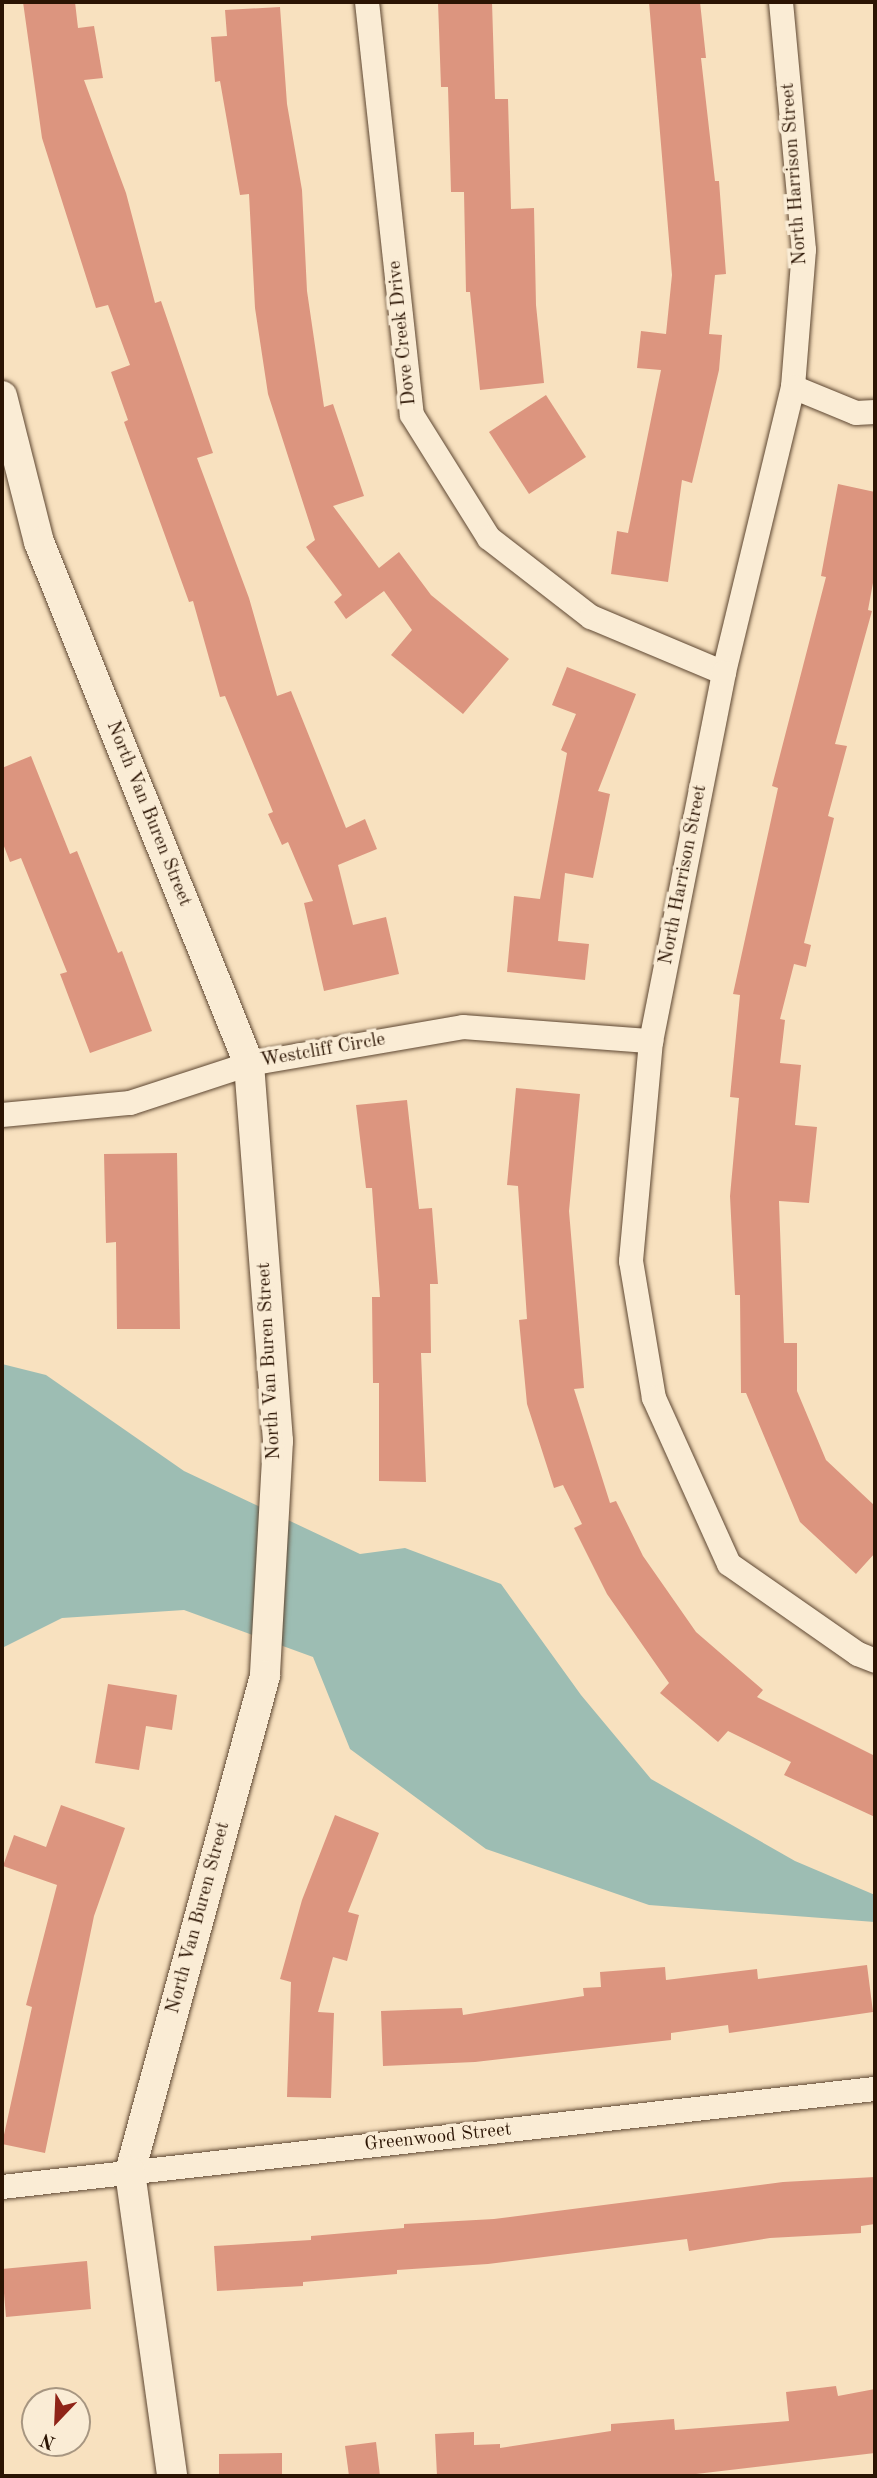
<!DOCTYPE html>
<html>
<head>
<meta charset="utf-8">
<style>
	body { margin:0 }
	#map { position:relative; width:877px; height:2478px; overflow:hidden; background:#f8e1bf; font-family:"Old Standard TT",serif }
	div>[style] { position:absolute }
	.water>* { inset:0; background:#9dbdb3 }
	.building>* { inset:0; background:#dc957f }
	.roads { filter:drop-shadow(0 0 2px #5e4732) drop-shadow(0 0 2px #5e4732) }
	.minor>* { height:24px; margin:-12px; padding:0 12px; transform-origin:12px; border-radius:12px; background:#faecd5 }
	.tertiary>* { height:30px; margin:-15px; padding:0 15px; transform-origin:15px; border-radius:15px; background:#faecd5 }
	span { translate:-50% -50%; white-space:nowrap; text-align:center; line-height:1.15; -webkit-text-stroke:7px #faecd5; paint-order:stroke }
	.street-label { font-size:19px; color:#2b1403 }
	.frame { position:absolute; inset:0; border:4px solid #2b1403; pointer-events:none }
	.north { position:absolute; left:21px; top:2387px; width:70px; height:70px; box-sizing:border-box; background:#faecd5; border:2px solid #a79681; border-radius:50%; rotate:203deg; font-size:19px; font-weight:700; line-height:28px; text-align:center; color:#2b1403 }
	.north::after { content:''; display:block; margin:auto; width:24px; height:32px; background:#8f2418; clip-path:polygon(50% 0,100% 100%,50% 72%,0 100%) }
</style>
</head>
<body>
<div id="map">
	<div class="water">
		<i style="clip-path:polygon(2px 1364px,46px 1375px,184px 1471px,360px 1554px,405px 1548px,501px 1584px,581px 1695px,651px 1779px,795px 1861px,875px 1895px,875px 1922px,649px 1905px,486px 1849px,350px 1749px,313px 1657px,184px 1610px,62px 1618px,2px 1648px)"></i>
	</div>
	<div class="building">
		<i style="clip-path:polygon(23px 2px,75px 2px,78px 28px,94px 26px,103px 78px,84px 80px,126px 193px,155px 303px,161px 301px,213px 453px,197px 458px,249px 598px,277px 696px,291px 691px,346px 828px,365px 819px,377px 849px,338px 865px,353px 925px,386px 917px,399px 974px,324px 991px,304px 903px,313px 901px,288px 842px,282px 845px,268px 814px,273px 812px,225px 696px,220px 697px,193px 601px,189px 602px,124px 422px,128px 420px,111px 372px,130px 365px,108px 305px,96px 308px,42px 138px)"></i>
		<i style="clip-path:polygon(438px 2px,492px 2px,495px 99px,508px 99px,511px 209px,534px 208px,536px 305px,544px 383px,480px 390px,470px 292px,466px 292px,464px 192px,451px 192px,448px 87px,441px 87px)"></i>
		<i style="clip-path:polygon(649px 2px,700px 2px,706px 58px,701px 58px,715px 181px,719px 181px,726px 274px,715px 275px,709px 334px,722px 335px,719px 370px,692px 483px,682px 480px,668px 582px,611px 574px,617px 531px,628px 533px,661px 370px,637px 368px,641px 331px,666px 334px,672px 275px)"></i>
		<i style="clip-path:polygon(280px 7px,287px 104px,302px 190px,307px 291px,324px 407px,333px 404px,364px 496px,333px 506px,379px 568px,399px 552px,431px 595px,509px 659px,463px 714px,391px 655px,412px 630px,384px 591px,346px 619px,334px 602px,342px 595px,306px 547px,315px 540px,268px 394px,255px 308px,249px 194px,240px 195px,220px 81px,215px 82px,211px 37px,227px 36px,225px 10px)"></i>
		<i style="clip-path:polygon(546px 395px,586px 457px,529px 494px,489px 432px)"></i>
		<i style="clip-path:polygon(838px 484px,875px 492px,875px 572px,868px 610px,872px 611px,835px 744px,847px 746px,828px 816px,834px 818px,804px 943px,811px 945px,806px 967px,794px 964px,780px 1019px,785px 1020px,780px 1063px,801px 1065px,795px 1125px,817px 1127px,809px 1203px,779px 1201px,784px 1343px,797px 1343px,797px 1391px,826px 1460px,875px 1506px,875px 1553px,856px 1574px,800px 1522px,746px 1393px,741px 1393px,740px 1295px,735px 1295px,730px 1196px,739px 1098px,730px 1097px,740px 995px,733px 994px,778px 788px,772px 786px,826px 577px,821px 576px)"></i>
		<i style="clip-path:polygon(567px 667px,636px 694px,598px 791px,610px 794px,593px 878px,565px 873px,558px 941px,589px 944px,585px 980px,507px 972px,514px 896px,540px 899px,567px 753px,561px 750px,576px 714px,552px 705px)"></i>
		<i style="clip-path:polygon(31px 756px,70px 854px,77px 851px,118px 953px,122px 951px,152px 1031px,90px 1053px,60px 974px,67px 972px,21px 858px,10px 862px,2px 841px,2px 768px)"></i>
		<i style="clip-path:polygon(516px 1088px,580px 1094px,569px 1211px,584px 1388px,574px 1389px,610px 1503px,616px 1501px,643px 1556px,696px 1632px,763px 1690px,757px 1697px,875px 1756px,875px 1817px,784px 1775px,791px 1762px,728px 1731px,718px 1742px,660px 1693px,669px 1683px,607px 1594px,574px 1528px,582px 1524px,563px 1485px,554px 1488px,527px 1404px,519px 1320px,527px 1319px,518px 1186px,507px 1185px)"></i>
		<i style="clip-path:polygon(407px 1100px,419px 1209px,432px 1208px,438px 1284px,430px 1284px,431px 1353px,421px 1353px,426px 1482px,379px 1481px,379px 1383px,373px 1383px,372px 1297px,380px 1297px,372px 1188px,366px 1188px,356px 1105px)"></i>
		<i style="clip-path:polygon(177px 1153px,180px 1329px,117px 1329px,116px 1242px,106px 1243px,104px 1154px)"></i>
		<i style="clip-path:polygon(108px 1684px,177px 1695px,172px 1730px,146px 1726px,139px 1770px,95px 1763px)"></i>
		<i style="clip-path:polygon(61px 1805px,125px 1828px,94px 1916px,45px 2153px,2px 2144px,32px 2007px,26px 2005px,57px 1885px,3px 1866px,14px 1835px,46px 1847px)"></i>
		<i style="clip-path:polygon(335px 1815px,379px 1833px,348px 1912px,359px 1915px,347px 1961px,333px 1957px,318px 2012px,334px 2013px,331px 2098px,287px 2097px,291px 1982px,280px 1979px,302px 1900px)"></i>
		<i style="clip-path:polygon(867px 1965px,873px 2012px,729px 2033px,728px 2025px,671px 2033px,671px 2040px,475px 2062px,383px 2066px,381px 2011px,462px 2008px,463px 2015px,584px 1996px,583px 1988px,601px 1987px,600px 1972px,665px 1967px,666px 1980px,757px 1969px,758px 1979px)"></i>
		<i style="clip-path:polygon(875px 2177px,875px 2224px,861px 2226px,861px 2233px,770px 2238px,689px 2251px,687px 2239px,488px 2264px,397px 2270px,397px 2274px,303px 2282px,303px 2286px,217px 2291px,214px 2246px,311px 2240px,311px 2236px,404px 2228px,404px 2224px,494px 2219px,783px 2182px)"></i>
		<i style="clip-path:polygon(87px 2261px,91px 2309px,6px 2317px,2px 2269px)"></i>
		<i style="clip-path:polygon(836px 2386px,838px 2396px,875px 2389px,875px 2453px,679px 2476px,437px 2476px,435px 2434px,474px 2432px,474px 2445px,500px 2444px,500px 2448px,611px 2431px,611px 2424px,674px 2419px,675px 2430px,789px 2421px,786px 2392px)"></i>
		<i style="clip-path:polygon(376px 2442px,380px 2476px,349px 2476px,345px 2446px)"></i>
		<i style="clip-path:polygon(282px 2453px,282px 2476px,219px 2476px,219px 2454px)"></i>
	</div>
	<div class="roads">
		<div class="minor">
			<i style="left:367px;top:2px;width:415px;rotate:83.8deg"></i>
			<i style="left:412px;top:415px;width:145px;rotate:58deg"></i>
			<i style="left:489px;top:538px;width:129px;rotate:37.8deg"></i>
			<i style="left:591px;top:617px;width:144px;rotate:22.8deg"></i>
			<i style="left:781px;top:2px;width:249px;rotate:84.7deg"></i>
			<i style="left:804px;top:250px;width:137px;rotate:94.6deg"></i>
			<i style="left:793px;top:387px;width:294px;rotate:103.6deg"></i>
			<i style="left:724px;top:673px;width:375px;rotate:101.2deg"></i>
			<i style="left:651px;top:1041px;width:221px;rotate:95.2deg"></i>
			<i style="left:631px;top:1261px;width:139px;rotate:80.5deg"></i>
			<i style="left:654px;top:1398px;width:182px;rotate:65.7deg"></i>
			<i style="left:729px;top:1564px;width:157px;rotate:34.9deg"></i>
			<i style="left:858px;top:1654px;width:18px;rotate:22deg"></i>
			<i style="left:793px;top:387px;width:68px;rotate:22.4deg"></i>
			<i style="left:856px;top:413px;width:19px;rotate:-3deg"></i>
			<i style="left:2px;top:1115px;width:129px;rotate:-5.4deg"></i>
			<i style="left:130px;top:1103px;width:125px;rotate:-18.1deg"></i>
			<i style="left:249px;top:1064px;width:217px;rotate:-9.8deg"></i>
			<i style="left:463px;top:1027px;width:189px;rotate:4.3deg"></i>
			<i style="left:2px;top:2187px;width:878px;rotate:-6.41deg"></i>
		</div>
		<div class="tertiary">
			<i style="left:2px;top:396px;width:151px;rotate:75.8deg"></i>
			<i style="left:39px;top:542px;width:563px;rotate:68.09deg"></i>
			<i style="left:249px;top:1064px;width:378px;rotate:85.6deg"></i>
			<i style="left:278px;top:1441px;width:235px;rotate:93.2deg"></i>
			<i style="left:265px;top:1676px;width:514px;rotate:105.23deg"></i>
			<i style="left:130px;top:2172px;width:307px;rotate:82.1deg"></i>
		</div>
	</div>
	<div class="street-label">
		<span style="left:795px;top:174px;rotate:-94deg">North Harrison Street</span>
		<span style="left:403px;top:333px;rotate:-96deg">Dove Creek Drive</span>
		<span style="left:148px;top:814px;rotate:68deg">North Van Buren Street</span>
		<span style="left:684px;top:875px;rotate:-79deg">North Harrison Street</span>
		<span style="left:323px;top:1051px;rotate:-10deg">Westcliff Circle</span>
		<span style="left:270px;top:1361px;rotate:-93deg">North Van Buren Street</span>
		<span style="left:199px;top:1918px;rotate:-75deg">North Van Buren Street</span>
		<span style="left:438px;top:2138px;rotate:-6deg">Greenwood Street</span>
	</div>
	<div class="frame"></div>
	<div class="north">N</div>
</div>
</body>
</html>
